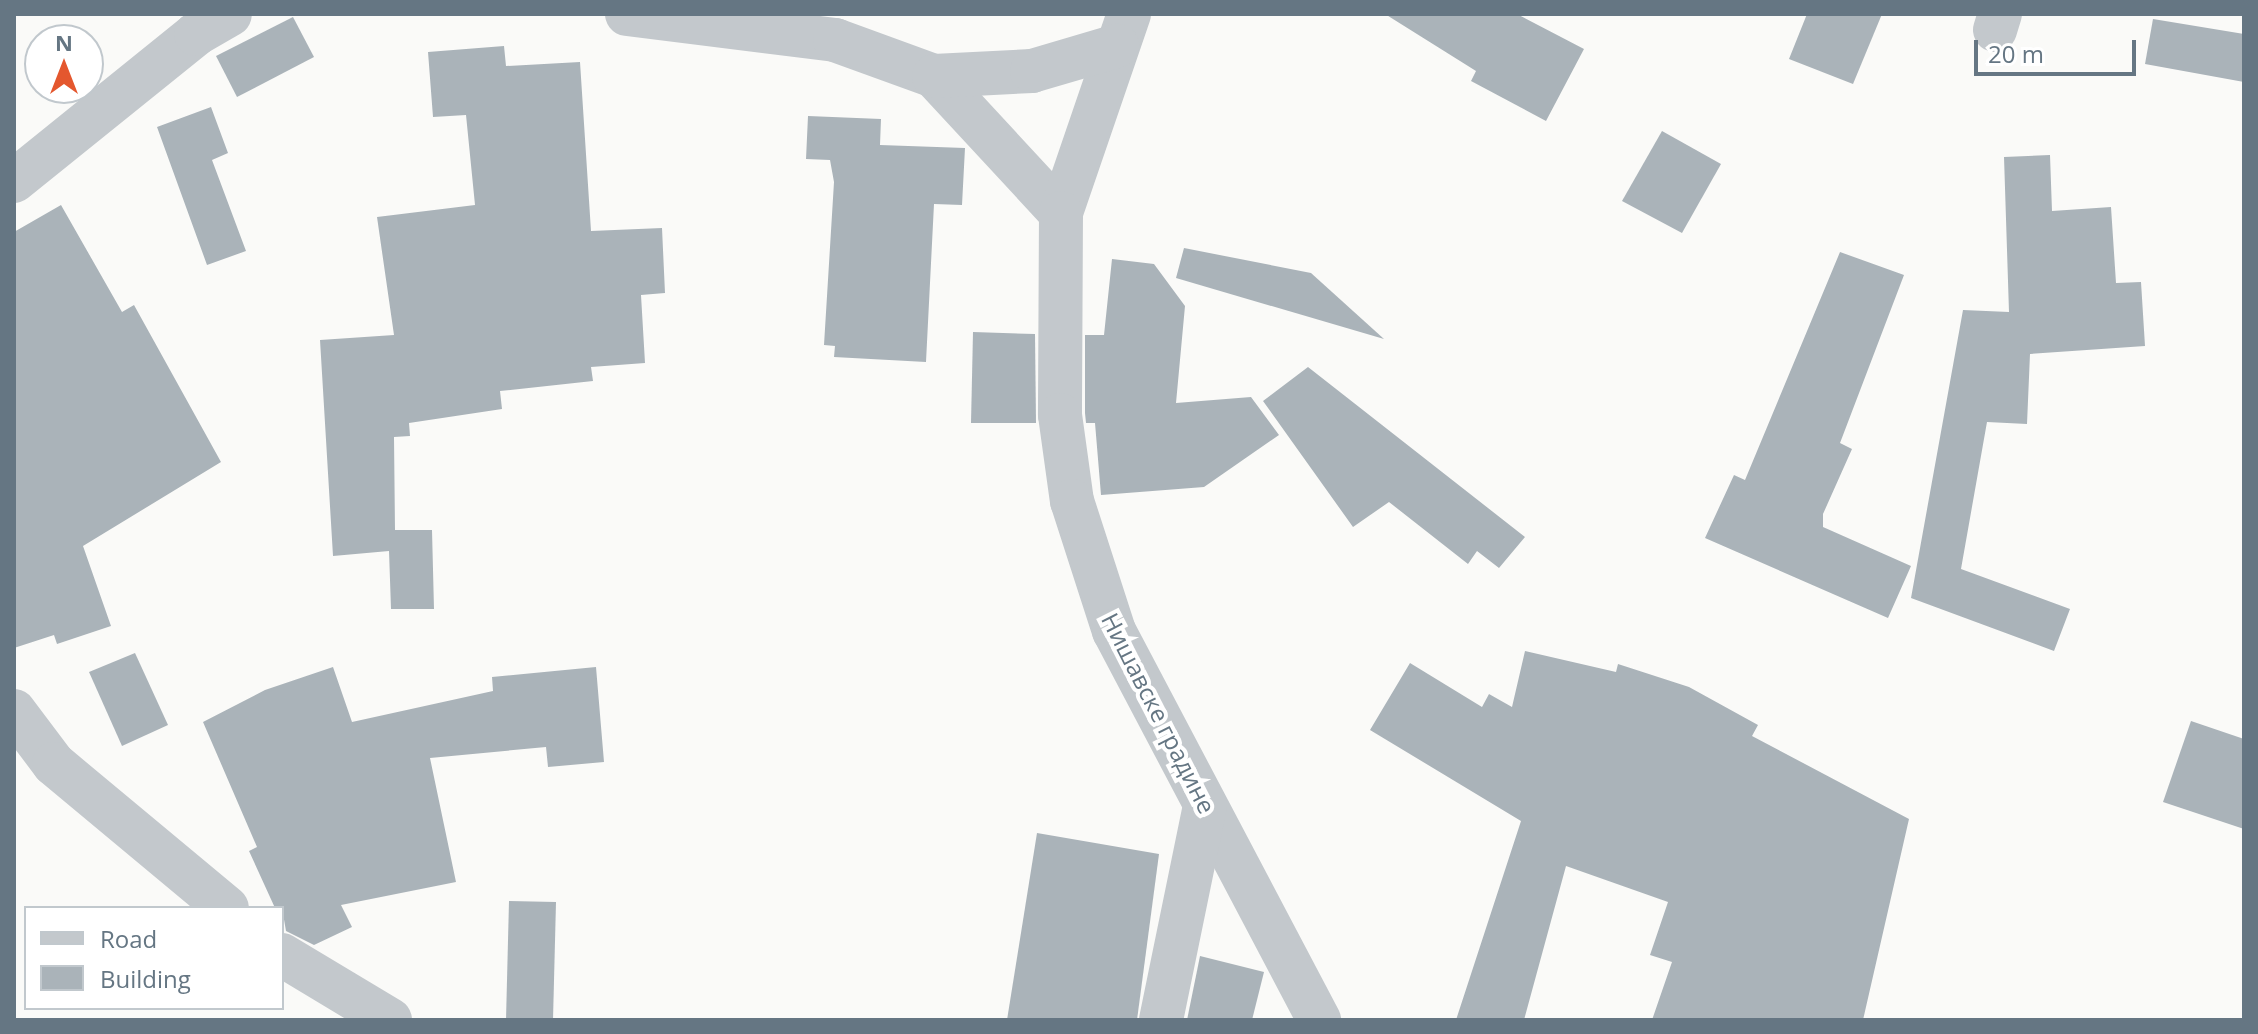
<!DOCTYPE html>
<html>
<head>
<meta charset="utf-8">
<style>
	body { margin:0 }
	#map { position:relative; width:2258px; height:1034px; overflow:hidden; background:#fafaf8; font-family:"Open Sans",sans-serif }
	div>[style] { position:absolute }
	.building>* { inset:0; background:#aab3b9 }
	.street>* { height:44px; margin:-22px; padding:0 22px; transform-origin:22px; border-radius:22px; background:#c3c8cc }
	span { translate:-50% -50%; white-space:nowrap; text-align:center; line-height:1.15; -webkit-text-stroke:8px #fff; paint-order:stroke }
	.street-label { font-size:24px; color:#657683 }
	.frame { position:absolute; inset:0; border:16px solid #657683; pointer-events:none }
	.legend { position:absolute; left:24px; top:906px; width:260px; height:104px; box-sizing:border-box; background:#fff; border:2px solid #c1c8cd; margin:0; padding:10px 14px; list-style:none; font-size:24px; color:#657683 }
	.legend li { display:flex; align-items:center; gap:16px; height:40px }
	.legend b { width:40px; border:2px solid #c1c8cd }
	.north { position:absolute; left:24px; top:24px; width:80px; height:80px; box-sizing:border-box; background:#fff; border:2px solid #c1c8cd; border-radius:50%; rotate:0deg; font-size:22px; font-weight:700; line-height:32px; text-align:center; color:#657683 }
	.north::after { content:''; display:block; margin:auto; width:28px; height:36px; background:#e4572e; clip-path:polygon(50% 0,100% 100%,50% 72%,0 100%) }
	.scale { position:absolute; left:1974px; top:40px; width:162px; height:36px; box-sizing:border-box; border:4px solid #657683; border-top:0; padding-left:10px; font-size:24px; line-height:28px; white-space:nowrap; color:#657683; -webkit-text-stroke:6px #fff; paint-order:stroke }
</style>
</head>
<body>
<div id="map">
	<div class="building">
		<i style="clip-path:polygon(1385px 14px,1517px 14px,1584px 49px,1546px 121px,1471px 81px,1476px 71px)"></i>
		<i style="clip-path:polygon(1807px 14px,1882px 14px,1853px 84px,1789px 59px)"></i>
		<i style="clip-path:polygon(293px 17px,314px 57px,237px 97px,216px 56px)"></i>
		<i style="clip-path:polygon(2153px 19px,2244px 34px,2244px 82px,2145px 64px)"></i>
		<i style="clip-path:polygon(504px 46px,506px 66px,580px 62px,591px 231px,662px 228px,665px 293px,641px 295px,645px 363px,591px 367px,593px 381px,500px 391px,502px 409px,409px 423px,410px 436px,394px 437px,395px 530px,432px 530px,434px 609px,391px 609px,389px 551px,333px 556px,320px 340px,394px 335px,377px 217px,475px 205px,466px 115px,433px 117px,428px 52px)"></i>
		<i style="clip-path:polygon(211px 107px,228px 153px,212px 160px,246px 251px,207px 265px,157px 127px)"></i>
		<i style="clip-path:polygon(808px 116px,881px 119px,880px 145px,965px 148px,962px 205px,934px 204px,926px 362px,834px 357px,835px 346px,824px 345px,834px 182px,830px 160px,806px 159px)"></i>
		<i style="clip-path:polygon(1662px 131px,1721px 164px,1682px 233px,1622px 201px)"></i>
		<i style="clip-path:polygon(2050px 155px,2052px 211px,2111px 207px,2116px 283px,2141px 282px,2145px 346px,2030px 354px,2027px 424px,1987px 422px,1961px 569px,2070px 609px,2054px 651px,1911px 598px,1963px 310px,2009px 312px,2004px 157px)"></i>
		<i style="clip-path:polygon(61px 205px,122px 312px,134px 305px,221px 462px,83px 546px,111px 626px,57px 644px,54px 635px,14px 648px,14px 232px)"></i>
		<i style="clip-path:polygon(1184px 248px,1311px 273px,1384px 339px,1176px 278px)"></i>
		<i style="clip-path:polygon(1840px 252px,1904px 275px,1840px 443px,1852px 449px,1823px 514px,1823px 527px,1911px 566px,1888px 618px,1705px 538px,1734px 475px,1745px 480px)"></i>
		<i style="clip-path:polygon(1112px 259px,1154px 264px,1185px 306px,1176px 403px,1251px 397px,1279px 435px,1204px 487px,1101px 495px,1095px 423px,1086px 423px,1085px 413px,1085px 335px,1104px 335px)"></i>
		<i style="clip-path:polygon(973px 332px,1035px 334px,1036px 423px,971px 423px)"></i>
		<i style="clip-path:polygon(1308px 367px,1525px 537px,1499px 568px,1477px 551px,1468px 564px,1389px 502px,1353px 527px,1263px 401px)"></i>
		<i style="clip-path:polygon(1525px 651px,1616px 672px,1618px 664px,1689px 687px,1758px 725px,1752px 736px,1909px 819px,1863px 1020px,1652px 1020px,1672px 962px,1650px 955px,1668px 902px,1566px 866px,1524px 1020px,1456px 1020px,1521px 821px,1370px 730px,1410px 663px,1482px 707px,1489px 694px,1512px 707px)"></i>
		<i style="clip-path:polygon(135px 653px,168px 725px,122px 746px,89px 672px)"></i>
		<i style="clip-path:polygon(333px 667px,352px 722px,493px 691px,492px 677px,596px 667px,604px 762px,548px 767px,546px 747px,430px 758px,456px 882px,341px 905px,352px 927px,314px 945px,286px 931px,282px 908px,275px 908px,249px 851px,257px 847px,203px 722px,265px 690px)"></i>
		<i style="clip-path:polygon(2191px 721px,2244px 739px,2244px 829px,2163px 802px)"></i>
		<i style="clip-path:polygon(1037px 833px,1159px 854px,1137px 1020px,1007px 1020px)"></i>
		<i style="clip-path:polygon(509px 901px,556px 902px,553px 1020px,506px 1020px)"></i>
		<i style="clip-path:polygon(1200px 956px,1264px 972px,1252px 1020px,1187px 1020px)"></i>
	</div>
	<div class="street">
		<i style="left:627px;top:14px;width:210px;rotate:7.1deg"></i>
		<i style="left:835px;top:40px;width:105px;rotate:20deg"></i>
		<i style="left:934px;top:76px;width:187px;rotate:47.2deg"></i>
		<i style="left:1129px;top:14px;width:210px;rotate:108.9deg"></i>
		<i style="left:1061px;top:213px;width:202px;rotate:90.3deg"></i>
		<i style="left:1060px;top:415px;width:87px;rotate:82.1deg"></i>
		<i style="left:1072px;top:501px;width:137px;rotate:72.1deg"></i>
		<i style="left:1114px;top:631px;width:440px;rotate:62.2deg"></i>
		<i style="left:1995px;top:30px;width:17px;rotate:-73deg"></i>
		<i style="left:934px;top:76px;width:98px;rotate:-2.9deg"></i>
		<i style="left:1032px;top:71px;width:89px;rotate:-16.4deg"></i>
		<i style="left:14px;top:181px;width:234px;rotate:-38.9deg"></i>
		<i style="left:196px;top:34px;width:39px;rotate:-30deg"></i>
		<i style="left:14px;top:711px;width:66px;rotate:53deg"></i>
		<i style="left:54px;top:764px;width:225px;rotate:39.8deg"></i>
		<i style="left:282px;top:955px;width:126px;rotate:31deg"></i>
		<i style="left:1161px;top:1020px;width:219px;rotate:-78.4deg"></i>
	</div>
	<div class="street-label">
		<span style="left:1159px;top:713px;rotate:63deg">Нишавске градине</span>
	</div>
	<div class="frame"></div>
	<ul class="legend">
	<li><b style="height:10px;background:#c3c8cc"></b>Road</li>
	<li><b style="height:22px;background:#aab3b9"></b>Building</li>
	</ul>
	<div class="north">N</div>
	<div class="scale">20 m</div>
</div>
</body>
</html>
